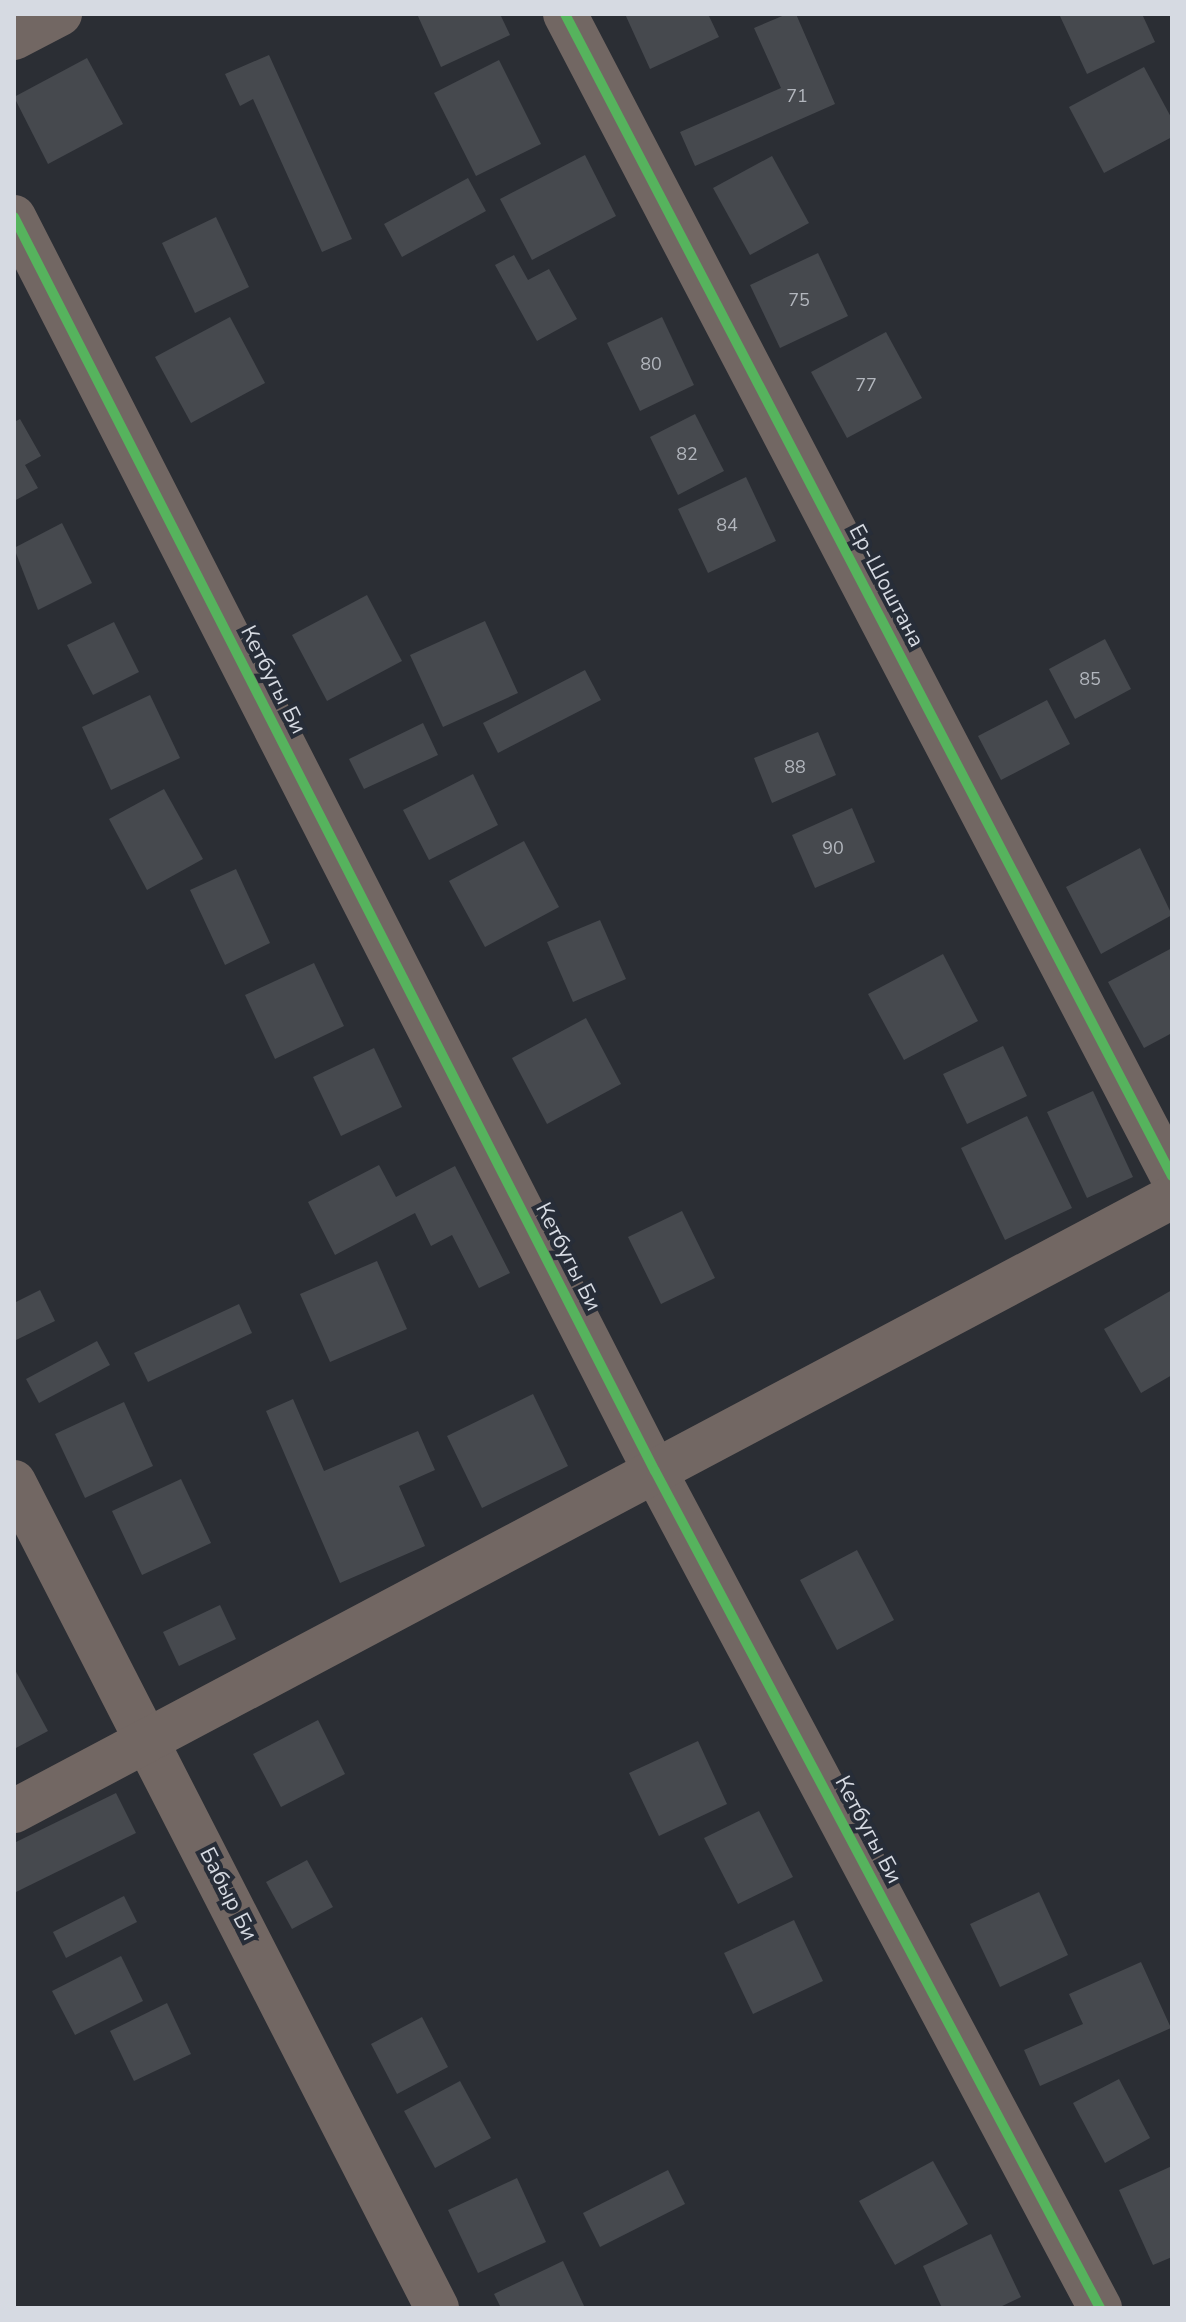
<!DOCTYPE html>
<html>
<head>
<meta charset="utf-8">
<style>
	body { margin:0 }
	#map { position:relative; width:1186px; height:2322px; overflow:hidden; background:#2b2e34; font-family:"Nunito Sans",sans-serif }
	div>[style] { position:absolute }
	.building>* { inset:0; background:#46494e }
	.minor>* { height:44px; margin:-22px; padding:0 22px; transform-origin:22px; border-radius:22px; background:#726763 }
	.cycleway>* { height:10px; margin:-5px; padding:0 5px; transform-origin:5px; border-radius:5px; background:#56b35d }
	span { translate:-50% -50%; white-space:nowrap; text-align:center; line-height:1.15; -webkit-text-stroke:8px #272d38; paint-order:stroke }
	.number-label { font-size:18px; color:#b2b6bd }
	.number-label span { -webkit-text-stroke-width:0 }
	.street-label { font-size:22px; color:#d6dae2 }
	.frame { position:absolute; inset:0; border:16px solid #d6dae2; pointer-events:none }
</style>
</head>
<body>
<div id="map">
	<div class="building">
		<i style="clip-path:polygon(417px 14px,500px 14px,510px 35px,441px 67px)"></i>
		<i style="clip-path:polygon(625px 14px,708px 14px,719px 37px,650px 69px)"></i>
		<i style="clip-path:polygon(787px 14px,796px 14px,835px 104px,695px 166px,680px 132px,781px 88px,754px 28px)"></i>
		<i style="clip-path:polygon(1059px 14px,1142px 14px,1155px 42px,1087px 74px)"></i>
		<i style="clip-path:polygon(269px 55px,352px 239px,322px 252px,253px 99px,240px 106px,225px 74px)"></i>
		<i style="clip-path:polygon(87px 58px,123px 124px,48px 164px,14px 97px)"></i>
		<i style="clip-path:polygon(499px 60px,541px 144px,476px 176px,434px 93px)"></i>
		<i style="clip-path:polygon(1144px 67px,1172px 119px,1172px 137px,1104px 173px,1069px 107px)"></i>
		<i style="clip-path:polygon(585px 155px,616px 216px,532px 260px,500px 199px)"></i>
		<i style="clip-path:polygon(772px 156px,809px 223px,750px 255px,713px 188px)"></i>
		<i style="clip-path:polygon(468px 178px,486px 211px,402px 257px,384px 224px)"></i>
		<i style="clip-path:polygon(216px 217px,249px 287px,195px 313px,162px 243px)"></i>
		<i style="clip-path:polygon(818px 253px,848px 316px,780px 348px,750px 285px)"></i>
		<i style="clip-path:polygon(514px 255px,528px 280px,549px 269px,577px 319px,537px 341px,495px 265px)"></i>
		<i style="clip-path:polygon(230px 317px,265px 383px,191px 423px,155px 357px)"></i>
		<i style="clip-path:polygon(662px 317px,694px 385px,640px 411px,607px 343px)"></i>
		<i style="clip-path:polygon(886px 332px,922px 398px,847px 438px,811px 372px)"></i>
		<i style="clip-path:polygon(695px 414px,724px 471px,678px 495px,650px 437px)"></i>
		<i style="clip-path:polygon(20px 419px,41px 456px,25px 465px,38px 488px,14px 501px,14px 422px)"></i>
		<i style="clip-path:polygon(746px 477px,776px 541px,708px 573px,678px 509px)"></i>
		<i style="clip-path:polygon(62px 523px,92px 583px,38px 610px,14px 548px)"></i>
		<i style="clip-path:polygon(367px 595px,402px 661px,327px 701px,292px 635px)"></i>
		<i style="clip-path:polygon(485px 621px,518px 693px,443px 727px,410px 655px)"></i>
		<i style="clip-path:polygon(114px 622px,139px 672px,93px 695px,67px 645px)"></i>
		<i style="clip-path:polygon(1105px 639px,1131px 689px,1075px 719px,1049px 669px)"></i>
		<i style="clip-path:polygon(585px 670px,601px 700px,498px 753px,483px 723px)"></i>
		<i style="clip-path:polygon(150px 695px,180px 758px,111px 790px,82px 727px)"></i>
		<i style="clip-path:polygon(1047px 700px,1070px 744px,1001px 780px,978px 736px)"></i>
		<i style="clip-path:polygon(423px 723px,438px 755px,364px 789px,349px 759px)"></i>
		<i style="clip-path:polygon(818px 732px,836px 775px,772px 803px,754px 758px)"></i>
		<i style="clip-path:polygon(473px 774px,498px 825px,429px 860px,403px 810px)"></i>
		<i style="clip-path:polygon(164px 789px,203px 859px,147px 890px,109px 819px)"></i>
		<i style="clip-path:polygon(852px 808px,875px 862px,815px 888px,792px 835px)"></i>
		<i style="clip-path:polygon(524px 841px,559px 907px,485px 947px,449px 881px)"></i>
		<i style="clip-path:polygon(1140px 848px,1172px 915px,1101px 954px,1066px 887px)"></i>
		<i style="clip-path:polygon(236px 869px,270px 943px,225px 965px,190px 890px)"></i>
		<i style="clip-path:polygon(600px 920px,626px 979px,573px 1002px,547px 942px)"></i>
		<i style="clip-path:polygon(1172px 948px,1172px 1033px,1144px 1048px,1108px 982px)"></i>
		<i style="clip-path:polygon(943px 954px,978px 1021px,904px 1060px,868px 994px)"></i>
		<i style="clip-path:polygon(314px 963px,344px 1026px,275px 1059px,245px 995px)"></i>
		<i style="clip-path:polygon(586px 1018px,621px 1084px,547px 1124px,512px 1058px)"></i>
		<i style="clip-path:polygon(1003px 1046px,1027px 1096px,967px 1124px,943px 1074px)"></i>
		<i style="clip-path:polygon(374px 1048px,402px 1107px,341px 1136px,313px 1077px)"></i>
		<i style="clip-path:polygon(1093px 1091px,1133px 1177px,1087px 1198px,1047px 1112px)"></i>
		<i style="clip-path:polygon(1027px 1116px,1072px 1208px,1005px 1240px,961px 1148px)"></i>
		<i style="clip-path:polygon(379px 1165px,396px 1197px,455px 1166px,510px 1273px,479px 1288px,452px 1235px,431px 1246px,415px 1213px,335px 1255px,308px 1202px)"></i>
		<i style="clip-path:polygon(682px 1211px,715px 1278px,661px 1304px,628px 1237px)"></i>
		<i style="clip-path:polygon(377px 1261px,407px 1329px,330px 1362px,300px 1294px)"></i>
		<i style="clip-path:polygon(40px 1290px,55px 1321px,14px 1341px,14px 1303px)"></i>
		<i style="clip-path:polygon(1172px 1290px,1172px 1375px,1141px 1393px,1104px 1329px)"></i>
		<i style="clip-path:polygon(239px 1304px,252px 1333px,148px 1382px,134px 1353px)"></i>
		<i style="clip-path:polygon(97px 1341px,110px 1365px,39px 1403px,26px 1379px)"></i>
		<i style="clip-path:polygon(533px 1394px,568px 1466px,482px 1508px,447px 1436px)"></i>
		<i style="clip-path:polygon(293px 1399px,324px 1471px,418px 1431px,435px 1470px,399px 1486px,425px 1546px,340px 1583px,266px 1411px)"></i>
		<i style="clip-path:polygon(124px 1402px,153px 1466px,85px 1498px,55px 1434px)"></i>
		<i style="clip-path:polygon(181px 1479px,211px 1543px,142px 1575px,112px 1511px)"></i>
		<i style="clip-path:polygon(857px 1550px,894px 1620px,837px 1650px,800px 1580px)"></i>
		<i style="clip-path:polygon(220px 1605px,236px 1639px,179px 1666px,163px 1632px)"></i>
		<i style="clip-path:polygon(14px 1668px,48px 1731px,14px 1749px)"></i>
		<i style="clip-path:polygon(318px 1720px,345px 1774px,281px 1807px,253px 1754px)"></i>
		<i style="clip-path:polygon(698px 1741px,727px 1804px,659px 1836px,629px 1773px)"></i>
		<i style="clip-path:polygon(116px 1793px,136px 1833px,16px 1892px,14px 1843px)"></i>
		<i style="clip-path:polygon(759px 1811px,793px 1877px,738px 1904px,704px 1838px)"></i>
		<i style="clip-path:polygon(307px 1860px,333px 1907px,292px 1929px,266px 1882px)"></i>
		<i style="clip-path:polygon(1039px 1892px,1068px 1955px,1000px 1987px,970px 1924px)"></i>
		<i style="clip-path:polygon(124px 1896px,137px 1922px,66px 1958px,53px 1932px)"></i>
		<i style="clip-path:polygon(794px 1920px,823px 1981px,753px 2014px,724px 1953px)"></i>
		<i style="clip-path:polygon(121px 1956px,143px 2001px,75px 2035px,52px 1991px)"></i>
		<i style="clip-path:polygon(1141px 1962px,1171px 2028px,1040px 2086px,1024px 2050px,1083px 2024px,1069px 1994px)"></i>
		<i style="clip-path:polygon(167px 2003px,191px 2054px,134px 2081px,110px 2031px)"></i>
		<i style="clip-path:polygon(422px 2017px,448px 2067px,397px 2094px,371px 2044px)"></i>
		<i style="clip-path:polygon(1119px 2079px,1150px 2138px,1105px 2163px,1073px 2103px)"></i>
		<i style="clip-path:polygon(460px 2081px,491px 2138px,435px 2168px,404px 2111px)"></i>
		<i style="clip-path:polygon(933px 2161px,968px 2224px,895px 2265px,859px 2201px)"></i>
		<i style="clip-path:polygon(1172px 2166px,1172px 2257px,1153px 2265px,1119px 2190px)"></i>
		<i style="clip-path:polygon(668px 2170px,685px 2204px,600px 2247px,583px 2213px)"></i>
		<i style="clip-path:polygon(517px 2178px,546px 2242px,478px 2273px,448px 2210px)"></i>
		<i style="clip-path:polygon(991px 2234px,1021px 2297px,998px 2308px,942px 2308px,923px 2266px)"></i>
		<i style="clip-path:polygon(563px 2261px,585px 2308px,501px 2308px,494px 2294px)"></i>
	</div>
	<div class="minor">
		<i style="left:565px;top:14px;width:1311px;rotate:62.42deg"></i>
		<i style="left:14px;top:38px;width:52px;rotate:-27.6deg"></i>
		<i style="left:14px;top:217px;width:1408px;rotate:62.93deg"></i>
		<i style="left:655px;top:1471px;width:948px;rotate:62deg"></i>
		<i style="left:14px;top:1482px;width:928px;rotate:62.88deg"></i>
		<i style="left:14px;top:1811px;width:1311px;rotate:-27.93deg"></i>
	</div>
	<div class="cycleway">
		<i style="left:565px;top:14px;width:1311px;rotate:62.42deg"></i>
		<i style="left:14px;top:217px;width:1408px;rotate:62.93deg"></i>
		<i style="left:655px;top:1471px;width:948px;rotate:62deg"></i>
	</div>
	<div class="number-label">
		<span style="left:797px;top:96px">71</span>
		<span style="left:799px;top:300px">75</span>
		<span style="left:651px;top:364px">80</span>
		<span style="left:866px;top:385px">77</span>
		<span style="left:687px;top:454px">82</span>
		<span style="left:727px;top:525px">84</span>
		<span style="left:1090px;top:679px">85</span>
		<span style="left:795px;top:767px">88</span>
		<span style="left:833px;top:848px">90</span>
	</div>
	<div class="street-label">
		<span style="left:886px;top:586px;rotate:62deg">Ер-Шоштана</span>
		<span style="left:273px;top:680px;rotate:63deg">Кетбугы Би</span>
		<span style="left:568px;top:1257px;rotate:63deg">Кетбугы Би</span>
		<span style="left:868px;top:1830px;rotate:62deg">Кетбугы Би</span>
		<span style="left:228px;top:1894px;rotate:63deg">Бабыр Би</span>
	</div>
	<div class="frame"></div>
</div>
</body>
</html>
